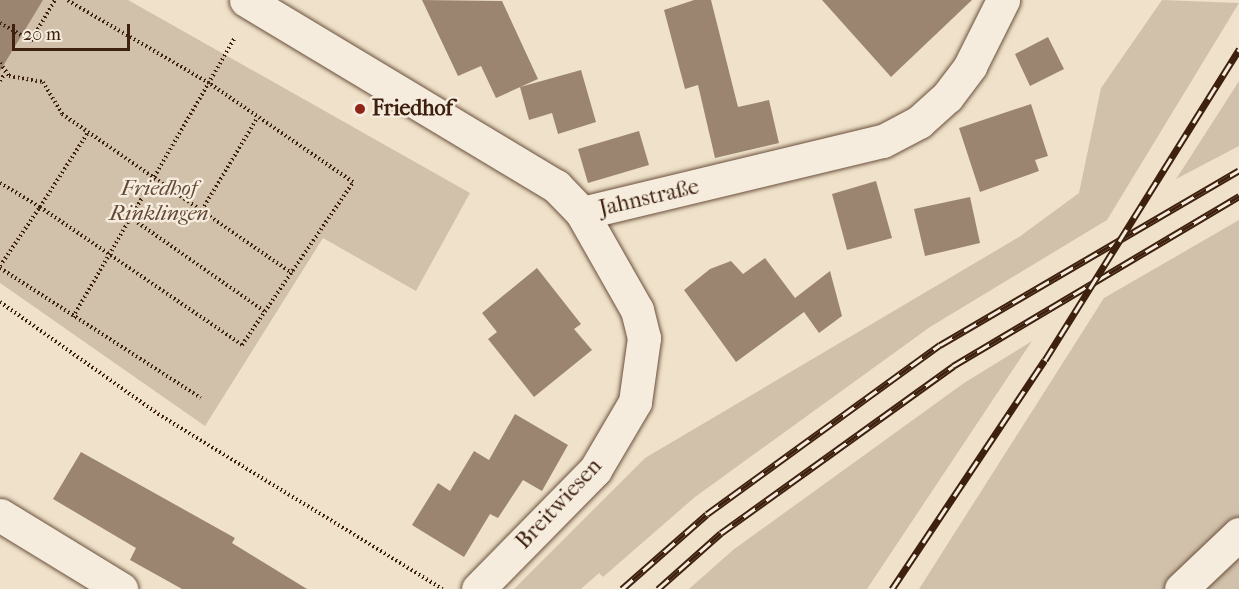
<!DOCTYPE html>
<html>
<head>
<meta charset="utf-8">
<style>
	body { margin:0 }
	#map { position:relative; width:1239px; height:589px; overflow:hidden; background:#f0e2ca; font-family:"IM FELL French Canon",serif }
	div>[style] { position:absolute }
	.green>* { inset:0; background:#d2c1aa }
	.building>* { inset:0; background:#9b8570 }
	.path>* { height:4px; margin-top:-2px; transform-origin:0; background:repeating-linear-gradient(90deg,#3e200e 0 1.5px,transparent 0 4.5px) }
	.roads { filter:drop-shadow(0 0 2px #6a503d) drop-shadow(0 0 2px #6a503d) }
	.minor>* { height:33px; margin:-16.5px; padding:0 16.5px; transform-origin:16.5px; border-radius:16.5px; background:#f5ecdd }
	.rail>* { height:7px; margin-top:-3.5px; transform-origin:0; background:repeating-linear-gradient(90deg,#f5ecdd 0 14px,#3e200e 0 28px); box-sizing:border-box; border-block:2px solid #3e200e }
	.dots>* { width:16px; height:16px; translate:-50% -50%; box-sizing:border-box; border:3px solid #f5ecdd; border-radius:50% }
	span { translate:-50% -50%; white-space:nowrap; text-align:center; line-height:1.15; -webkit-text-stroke:5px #f5ecdd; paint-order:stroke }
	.poi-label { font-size:22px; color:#3e200e; font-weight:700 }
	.left { translate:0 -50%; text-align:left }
	.park-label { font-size:22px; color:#634835; font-style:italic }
	.street-label { font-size:22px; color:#3e200e }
	.scale { position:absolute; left:12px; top:24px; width:118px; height:27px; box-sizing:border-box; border:3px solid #3e200e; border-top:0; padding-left:8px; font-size:18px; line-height:21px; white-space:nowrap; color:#3e200e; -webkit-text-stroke:4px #f5ecdd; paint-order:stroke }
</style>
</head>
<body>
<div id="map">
	<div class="green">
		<i style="clip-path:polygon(0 0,128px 0,470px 193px,416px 291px,323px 238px,205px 426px,0 283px)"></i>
		<i style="clip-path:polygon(1162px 0,1239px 3px,1107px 220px,930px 327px,695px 497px,603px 577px,599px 573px,581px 589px,514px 589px,645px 458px,1019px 237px,1079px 193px,1101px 88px)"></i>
		<i style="clip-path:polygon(1239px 81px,1239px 146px,1176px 179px,1189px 159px)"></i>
		<i style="clip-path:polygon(1239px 220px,1239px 589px,919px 589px,1104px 298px)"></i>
		<i style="clip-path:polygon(1032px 341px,867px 589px,689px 589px,733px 550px,964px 383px)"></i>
	</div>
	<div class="building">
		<i style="clip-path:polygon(0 0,43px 0,0 71px)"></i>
		<i style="clip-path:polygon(422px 0,502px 1px,538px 79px,496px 98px,481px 66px,458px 76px)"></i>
		<i style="clip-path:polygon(694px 0,711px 0,738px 107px,769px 100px,779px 143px,715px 158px,698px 85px,685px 89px,664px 10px)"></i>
		<i style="clip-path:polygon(822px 0,972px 0,891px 77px)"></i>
		<i style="clip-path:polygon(1048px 37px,1064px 69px,1030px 86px,1015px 54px)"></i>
		<i style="clip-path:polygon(581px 70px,596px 122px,558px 134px,552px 113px,529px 120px,520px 87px)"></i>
		<i style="clip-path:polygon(1031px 104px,1048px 156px,1035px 160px,1039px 171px,980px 192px,959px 128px)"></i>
		<i style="clip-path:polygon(639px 131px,649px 165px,588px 183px,578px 149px)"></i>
		<i style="clip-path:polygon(876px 181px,892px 238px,847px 250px,832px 194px)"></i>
		<i style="clip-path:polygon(970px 197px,980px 243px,925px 256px,914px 209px)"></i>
		<i style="clip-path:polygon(765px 258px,795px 298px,830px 271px,842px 316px,819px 333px,804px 312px,736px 362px,684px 290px,710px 269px,731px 261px,743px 274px)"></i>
		<i style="clip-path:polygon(537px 268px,581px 324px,574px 329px,592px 350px,534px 397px,488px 339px,497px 332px,482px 313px)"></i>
		<i style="clip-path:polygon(515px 414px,568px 445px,542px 491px,523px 480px,498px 518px,490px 514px,464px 557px,412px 525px,438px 483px,450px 491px,474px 451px,489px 460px)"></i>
		<i style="clip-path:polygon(81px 452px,235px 538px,232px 543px,307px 589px,182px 589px,130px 560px,136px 548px,53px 499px)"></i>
	</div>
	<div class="path">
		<i style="left:0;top:23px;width:36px;rotate:30deg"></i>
		<i style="left:31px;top:41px;width:48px;rotate:-59.7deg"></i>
		<i style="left:0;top:63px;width:16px;rotate:55deg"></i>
		<i style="left:9px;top:76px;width:35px;rotate:10deg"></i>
		<i style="left:43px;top:82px;width:37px;rotate:59deg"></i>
		<i style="left:62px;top:114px;width:280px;rotate:34.7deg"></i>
		<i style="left:0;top:81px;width:9px;rotate:-58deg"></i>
		<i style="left:0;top:183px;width:47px;rotate:31deg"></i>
		<i style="left:40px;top:207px;width:87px;rotate:-57.2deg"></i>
		<i style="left:202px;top:210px;width:107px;rotate:-59.1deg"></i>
		<i style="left:134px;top:220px;width:159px;rotate:35deg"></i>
		<i style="left:0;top:266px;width:71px;rotate:-55.9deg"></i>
		<i style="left:40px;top:207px;width:245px;rotate:34.3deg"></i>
		<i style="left:242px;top:345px;width:197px;rotate:-55.7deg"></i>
		<i style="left:353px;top:182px;width:175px;rotate:-145.5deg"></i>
		<i style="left:209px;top:83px;width:164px;rotate:-149.7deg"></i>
		<i style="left:0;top:268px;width:239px;rotate:32.9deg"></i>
		<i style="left:0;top:302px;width:194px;rotate:35.3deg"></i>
		<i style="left:158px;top:414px;width:334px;rotate:31.6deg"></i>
		<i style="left:73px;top:317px;width:323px;rotate:-59.9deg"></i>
	</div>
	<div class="roads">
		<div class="minor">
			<i style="left:246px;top:0;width:362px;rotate:31deg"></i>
			<i style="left:556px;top:186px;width:37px;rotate:46deg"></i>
			<i style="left:582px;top:213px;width:309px;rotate:-13.5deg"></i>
			<i style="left:883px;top:141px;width:41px;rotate:-27.8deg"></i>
			<i style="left:919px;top:122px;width:38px;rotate:-42deg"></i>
			<i style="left:947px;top:97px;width:39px;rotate:-53deg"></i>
			<i style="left:970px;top:66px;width:74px;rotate:-63.4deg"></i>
			<i style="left:0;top:515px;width:142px;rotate:31.4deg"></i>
			<i style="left:478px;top:589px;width:167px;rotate:-45.5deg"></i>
			<i style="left:595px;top:470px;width:79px;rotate:-59.5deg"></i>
			<i style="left:635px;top:402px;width:65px;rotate:-82deg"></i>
			<i style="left:644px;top:338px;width:29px;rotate:-104deg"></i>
			<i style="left:637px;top:310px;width:112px;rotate:-119.6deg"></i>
			<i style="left:1181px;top:589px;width:80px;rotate:-43.5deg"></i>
		</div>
	</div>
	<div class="rail">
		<i style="left:622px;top:589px;width:113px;rotate:-41.4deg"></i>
		<i style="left:707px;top:514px;width:288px;rotate:-36deg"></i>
		<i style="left:940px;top:345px;width:346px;rotate:-30.3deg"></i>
		<i style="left:658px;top:589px;width:84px;rotate:-41.6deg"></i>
		<i style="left:721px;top:533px;width:286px;rotate:-35.7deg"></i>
		<i style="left:953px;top:366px;width:333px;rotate:-30.7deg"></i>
		<i style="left:892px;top:589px;width:275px;rotate:-56.3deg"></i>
		<i style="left:1045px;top:360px;width:367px;rotate:-58deg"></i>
	</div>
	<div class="dots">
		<i style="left:360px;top:109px;background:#8f2418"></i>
	</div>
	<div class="poi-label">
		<span class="left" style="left:372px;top:109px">Friedhof</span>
	</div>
	<div class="park-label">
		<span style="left:159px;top:201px">Friedhof<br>Rinklingen</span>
	</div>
	<div class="street-label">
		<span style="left:649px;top:198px;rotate:-13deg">Jahnstraße</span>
		<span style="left:559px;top:504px;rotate:-47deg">Breitwiesen</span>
	</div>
	<div class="scale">20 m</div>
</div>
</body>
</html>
